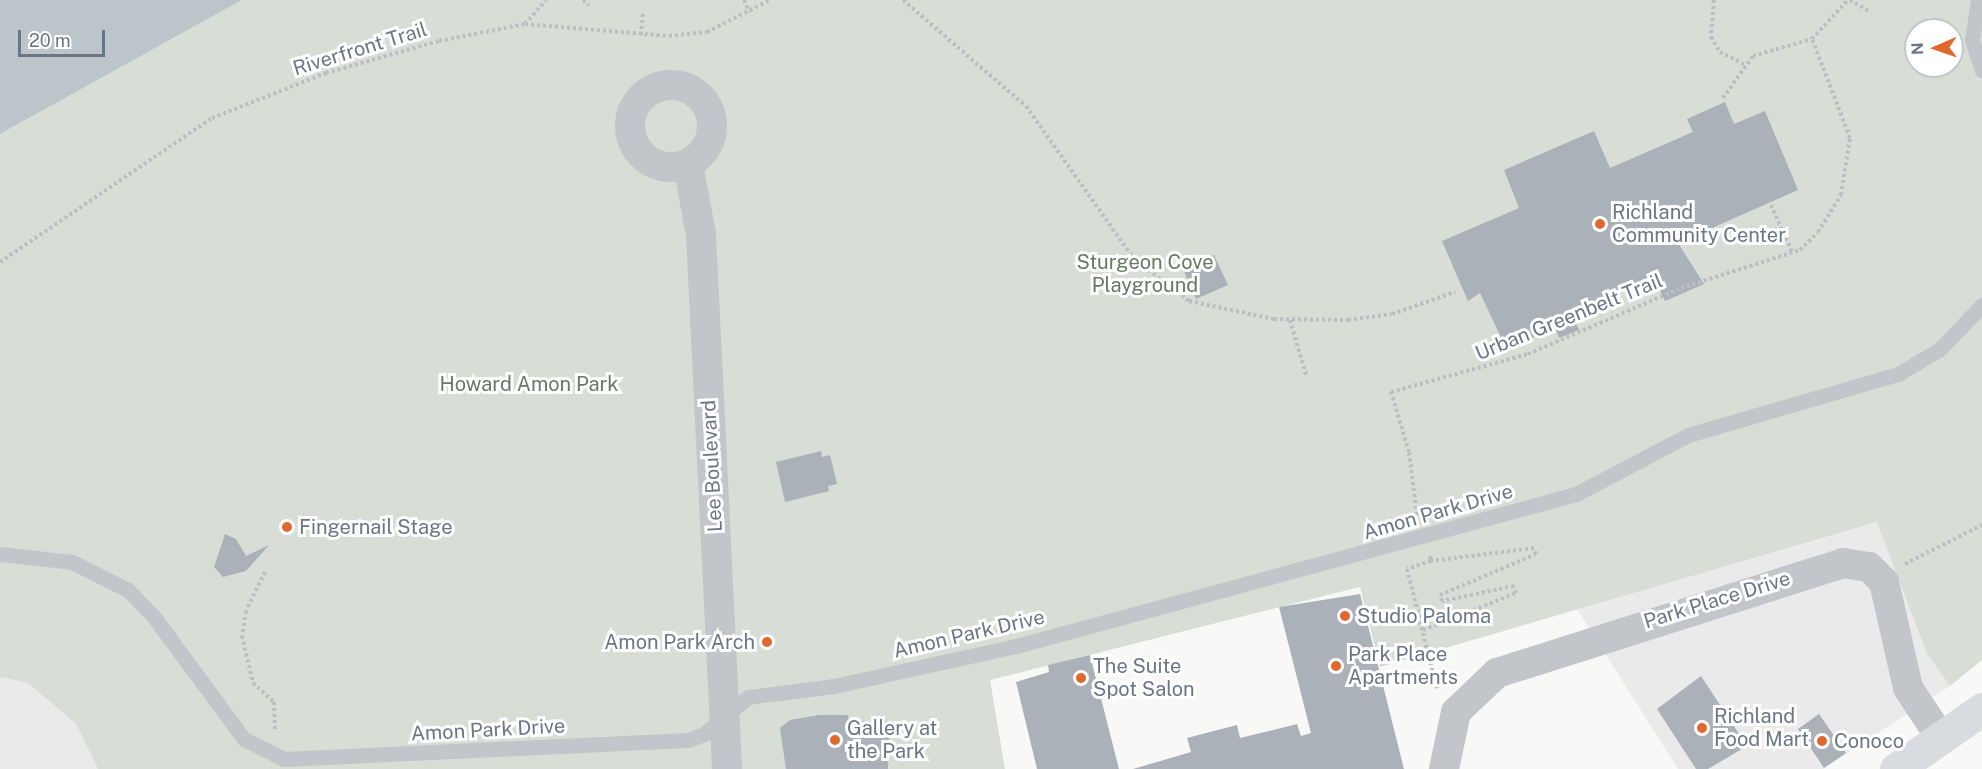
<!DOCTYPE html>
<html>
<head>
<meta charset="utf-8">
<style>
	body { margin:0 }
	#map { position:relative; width:1982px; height:769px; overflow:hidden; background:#f8f9f6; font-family:"Public Sans",sans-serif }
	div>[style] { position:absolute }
	.built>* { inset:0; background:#e9eae9 }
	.green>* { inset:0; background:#d8ddd5 }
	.water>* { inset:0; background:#bbc5ca }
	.building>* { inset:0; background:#aab1b8 }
	.path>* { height:4px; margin-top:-2px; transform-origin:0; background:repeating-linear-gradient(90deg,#bcbec1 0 3px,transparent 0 6px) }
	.service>* { height:15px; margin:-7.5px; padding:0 7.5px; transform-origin:7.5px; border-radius:7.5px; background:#c2c5c9 }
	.minor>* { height:30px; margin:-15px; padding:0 15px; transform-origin:15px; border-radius:15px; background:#c2c5c9 }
	.minor>.ring { margin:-15px; padding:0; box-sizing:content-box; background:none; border:30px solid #c2c5c9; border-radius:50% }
	.primary>* { height:33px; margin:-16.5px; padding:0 16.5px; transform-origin:16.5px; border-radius:16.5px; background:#d8dbdf }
	.dots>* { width:16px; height:16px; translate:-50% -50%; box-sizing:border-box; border:3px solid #fff; border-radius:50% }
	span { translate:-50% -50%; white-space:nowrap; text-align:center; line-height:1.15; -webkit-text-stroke:6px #fff; paint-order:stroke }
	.street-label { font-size:20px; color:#687686 }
	.poi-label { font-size:20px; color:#687686 }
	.left { translate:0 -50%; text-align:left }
	.right { translate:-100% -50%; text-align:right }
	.park-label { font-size:20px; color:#667963 }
	.north { position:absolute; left:1904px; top:18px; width:60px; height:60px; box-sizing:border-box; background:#fff; border:2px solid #c3c8cf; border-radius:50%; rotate:268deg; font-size:16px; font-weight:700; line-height:24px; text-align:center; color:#687686 }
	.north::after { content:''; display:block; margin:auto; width:21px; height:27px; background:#e0682f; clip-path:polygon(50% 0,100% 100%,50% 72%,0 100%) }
	.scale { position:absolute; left:18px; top:30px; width:87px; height:27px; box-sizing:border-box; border:3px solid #687686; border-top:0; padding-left:8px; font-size:18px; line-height:21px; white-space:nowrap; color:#687686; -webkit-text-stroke:4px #fff; paint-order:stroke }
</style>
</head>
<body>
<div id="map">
	<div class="built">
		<i style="clip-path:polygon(1878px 522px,1927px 654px,1950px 686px,1823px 769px,1678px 769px,1577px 609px)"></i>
		<i style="clip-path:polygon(0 677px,28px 683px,76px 724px,98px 769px,0 769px)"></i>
	</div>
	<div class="green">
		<i style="clip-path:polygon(evenodd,242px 0,1982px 0,1982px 660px,1950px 686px,1927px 654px,1877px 522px,1380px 667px,1360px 587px,990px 680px,1005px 769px,98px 769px,76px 724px,28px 683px,0 677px,0 134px,242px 0,1916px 30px,1952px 30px,1952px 66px,1916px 66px,1916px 30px)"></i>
	</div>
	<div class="water">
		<i style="clip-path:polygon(0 0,242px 0,0 134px)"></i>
	</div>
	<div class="building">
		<i style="clip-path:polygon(1725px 102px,1734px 124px,1765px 111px,1798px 190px,1678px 243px,1704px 284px,1665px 301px,1653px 275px,1571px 312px,1579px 330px,1559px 338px,1555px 327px,1507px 350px,1480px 293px,1468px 301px,1442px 241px,1519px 208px,1504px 170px,1594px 131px,1610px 168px,1693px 132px,1687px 119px)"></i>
		<i style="clip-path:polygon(1214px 255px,1228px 285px,1196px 299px,1183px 269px)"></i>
		<i style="clip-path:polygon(821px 451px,822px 457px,830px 455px,837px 484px,828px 486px,829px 491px,785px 502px,776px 462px)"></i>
		<i style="clip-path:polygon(225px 534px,236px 539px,246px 556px,269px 545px,246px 571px,223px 577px,214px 567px)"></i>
		<i style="clip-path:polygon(1360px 594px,1404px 769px,1133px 769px,1191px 752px,1187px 738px,1237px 725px,1240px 738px,1297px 724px,1301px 736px,1311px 733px,1279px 607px)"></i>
		<i style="clip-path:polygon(1090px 655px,1119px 769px,1037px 769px,1016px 682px,1049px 672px,1048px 665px)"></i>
		<i style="clip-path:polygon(1701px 676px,1747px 746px,1708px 769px,1696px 769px,1657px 709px)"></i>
		<i style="clip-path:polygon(1819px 714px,1846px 753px,1824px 768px,1798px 729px)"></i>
		<i style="clip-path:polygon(819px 715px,848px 715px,851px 736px,858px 736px,858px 721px,890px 721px,888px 769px,786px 769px,780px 728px,790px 720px)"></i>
	</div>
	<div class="path">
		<i style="left:583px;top:0;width:8px;rotate:40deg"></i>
		<i style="left:744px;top:0;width:13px;rotate:67deg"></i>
		<i style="left:903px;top:0;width:162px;rotate:40.8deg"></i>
		<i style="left:1026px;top:106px;width:187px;rotate:54.8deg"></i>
		<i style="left:1134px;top:259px;width:69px;rotate:37.4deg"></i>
		<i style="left:1189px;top:301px;width:87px;rotate:12deg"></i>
		<i style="left:1274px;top:319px;width:74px;rotate:0.8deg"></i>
		<i style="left:1348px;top:320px;width:44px;rotate:-7.8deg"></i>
		<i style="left:1392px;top:314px;width:67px;rotate:-19.2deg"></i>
		<i style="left:1714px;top:0;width:37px;rotate:95deg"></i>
		<i style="left:1711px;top:37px;width:17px;rotate:59deg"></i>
		<i style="left:1720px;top:52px;width:27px;rotate:27deg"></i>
		<i style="left:1850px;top:0;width:21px;rotate:31deg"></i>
		<i style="left:525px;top:24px;width:32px;rotate:-49deg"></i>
		<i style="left:641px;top:35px;width:22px;rotate:-85deg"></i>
		<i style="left:1723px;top:98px;width:52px;rotate:-54.5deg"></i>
		<i style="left:1753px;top:56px;width:61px;rotate:-16.1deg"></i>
		<i style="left:1771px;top:205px;width:51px;rotate:65.9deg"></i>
		<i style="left:0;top:262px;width:256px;rotate:-34.2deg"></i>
		<i style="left:212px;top:118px;width:123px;rotate:-21.5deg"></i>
		<i style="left:326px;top:73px;width:117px;rotate:-15.8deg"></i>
		<i style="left:439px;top:41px;width:88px;rotate:-11.2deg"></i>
		<i style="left:525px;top:24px;width:144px;rotate:4.8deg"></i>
		<i style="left:669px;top:36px;width:38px;rotate:-6deg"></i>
		<i style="left:707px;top:32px;width:71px;rotate:-26.9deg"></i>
		<i style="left:1290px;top:320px;width:60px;rotate:73.7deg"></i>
		<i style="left:1417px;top:515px;width:64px;rotate:-97.2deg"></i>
		<i style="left:1409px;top:452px;width:63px;rotate:-106.7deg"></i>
		<i style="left:1391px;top:392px;width:142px;rotate:-15.5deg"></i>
		<i style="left:1528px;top:354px;width:167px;rotate:-23.3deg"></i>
		<i style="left:1681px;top:288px;width:125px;rotate:-17.7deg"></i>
		<i style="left:1800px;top:250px;width:25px;rotate:-45deg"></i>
		<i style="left:1818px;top:232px;width:44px;rotate:-58.1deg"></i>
		<i style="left:1841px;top:195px;width:58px;rotate:-81deg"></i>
		<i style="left:1850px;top:138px;width:106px;rotate:-111deg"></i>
		<i style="left:1812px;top:39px;width:53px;rotate:-47.3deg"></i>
		<i style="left:1430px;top:556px;width:5px;rotate:79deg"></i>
		<i style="left:1431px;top:561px;width:25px;rotate:162deg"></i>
		<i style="left:1407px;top:569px;width:124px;rotate:76deg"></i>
		<i style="left:1905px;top:564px;width:86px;rotate:-26.9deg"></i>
		<i style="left:265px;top:572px;width:43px;rotate:116deg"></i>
		<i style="left:246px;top:611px;width:25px;rotate:99deg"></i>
		<i style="left:242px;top:636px;width:48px;rotate:76.8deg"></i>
		<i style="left:253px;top:683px;width:28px;rotate:42deg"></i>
		<i style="left:274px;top:702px;width:30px;rotate:88deg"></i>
		<i style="left:1423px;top:630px;width:100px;rotate:-21.7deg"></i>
		<i style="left:1516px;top:593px;width:7px;rotate:-106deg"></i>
		<i style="left:1514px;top:586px;width:74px;rotate:168.2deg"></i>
		<i style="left:1442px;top:601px;width:6px;rotate:-108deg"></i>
		<i style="left:1440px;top:595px;width:104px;rotate:-23.1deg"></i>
		<i style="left:1536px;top:554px;width:6px;rotate:-108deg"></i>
		<i style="left:1534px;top:548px;width:104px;rotate:172.8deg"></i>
	</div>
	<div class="service">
		<i style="left:1978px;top:0;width:40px;rotate:98.5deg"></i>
		<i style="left:1972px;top:40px;width:32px;rotate:72deg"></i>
		<i style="left:0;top:554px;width:72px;rotate:6.3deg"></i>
		<i style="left:72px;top:562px;width:63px;rotate:26.6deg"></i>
		<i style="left:128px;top:590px;width:37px;rotate:46deg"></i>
		<i style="left:154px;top:617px;width:152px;rotate:53.6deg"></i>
		<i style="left:244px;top:739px;width:45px;rotate:26.6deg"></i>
		<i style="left:284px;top:759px;width:404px;rotate:-2.7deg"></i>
		<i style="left:688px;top:740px;width:17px;rotate:-21deg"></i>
		<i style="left:704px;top:734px;width:57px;rotate:-40.1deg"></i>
		<i style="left:748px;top:697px;width:87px;rotate:-7.3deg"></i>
		<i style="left:834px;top:686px;width:190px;rotate:-12.4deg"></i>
		<i style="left:1020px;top:645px;width:576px;rotate:-15.19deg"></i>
		<i style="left:1576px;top:494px;width:127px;rotate:-27.8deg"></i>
		<i style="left:1688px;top:435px;width:219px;rotate:-16.2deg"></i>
		<i style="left:1898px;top:374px;width:49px;rotate:-30.8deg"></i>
		<i style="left:1940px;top:349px;width:61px;rotate:-46.3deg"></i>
	</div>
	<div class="minor">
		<i class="ring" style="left:630px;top:85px;width:52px;height:52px"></i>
		<i style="left:688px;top:164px;width:72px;rotate:79.6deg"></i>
		<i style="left:701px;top:235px;width:535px;rotate:87.21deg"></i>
		<i style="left:1444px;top:769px;width:58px;rotate:-78.1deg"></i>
		<i style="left:1456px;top:712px;width:57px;rotate:-43.6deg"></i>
		<i style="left:1497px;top:673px;width:363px;rotate:-17.6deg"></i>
		<i style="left:1843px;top:563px;width:26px;rotate:9deg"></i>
		<i style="left:1869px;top:567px;width:21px;rotate:45deg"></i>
		<i style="left:1884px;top:582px;width:109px;rotate:77.2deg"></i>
		<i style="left:1908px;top:688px;width:60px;rotate:56.6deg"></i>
	</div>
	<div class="primary">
		<i style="left:1896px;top:769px;width:105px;rotate:-34.9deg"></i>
	</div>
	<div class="dots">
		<i style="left:1600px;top:224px;background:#e0682f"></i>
		<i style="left:287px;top:527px;background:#e0682f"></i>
		<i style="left:1345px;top:616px;background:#e0682f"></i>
		<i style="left:767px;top:642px;background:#e0682f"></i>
		<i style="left:1336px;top:666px;background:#e0682f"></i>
		<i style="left:1081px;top:678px;background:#e0682f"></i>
		<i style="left:1702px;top:728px;background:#e0682f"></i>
		<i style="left:835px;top:740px;background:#e0682f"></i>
		<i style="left:1822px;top:741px;background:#e0682f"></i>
	</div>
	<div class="street-label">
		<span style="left:360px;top:49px;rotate:-17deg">Riverfront Trail</span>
		<span style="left:1569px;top:317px;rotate:-22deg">Urban Greenbelt Trail</span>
		<span style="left:712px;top:466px;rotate:-93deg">Lee Boulevard</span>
		<span style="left:1438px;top:512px;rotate:-16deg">Amon Park Drive</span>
		<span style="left:1717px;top:600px;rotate:-17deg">Park Place Drive</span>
		<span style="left:969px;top:634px;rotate:-13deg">Amon Park Drive</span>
		<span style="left:488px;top:730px;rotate:-3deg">Amon Park Drive</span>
	</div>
	<div class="poi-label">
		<span class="left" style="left:1612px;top:224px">Richland<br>Community Center</span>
		<span class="left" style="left:299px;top:527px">Fingernail Stage</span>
		<span class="left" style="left:1357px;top:616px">Studio Paloma</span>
		<span class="right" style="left:755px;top:642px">Amon Park Arch</span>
		<span class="left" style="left:1348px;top:666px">Park Place<br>Apartments</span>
		<span class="left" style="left:1093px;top:678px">The Suite<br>Spot Salon</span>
		<span class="left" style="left:1714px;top:728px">Richland<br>Food Mart</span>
		<span class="left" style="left:847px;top:740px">Gallery at<br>the Park</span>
		<span class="left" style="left:1834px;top:741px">Conoco</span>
	</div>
	<div class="park-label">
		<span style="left:1145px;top:274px">Sturgeon Cove<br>Playground</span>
		<span style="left:529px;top:384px">Howard Amon Park</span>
	</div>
	<div class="north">N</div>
	<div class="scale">20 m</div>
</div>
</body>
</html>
